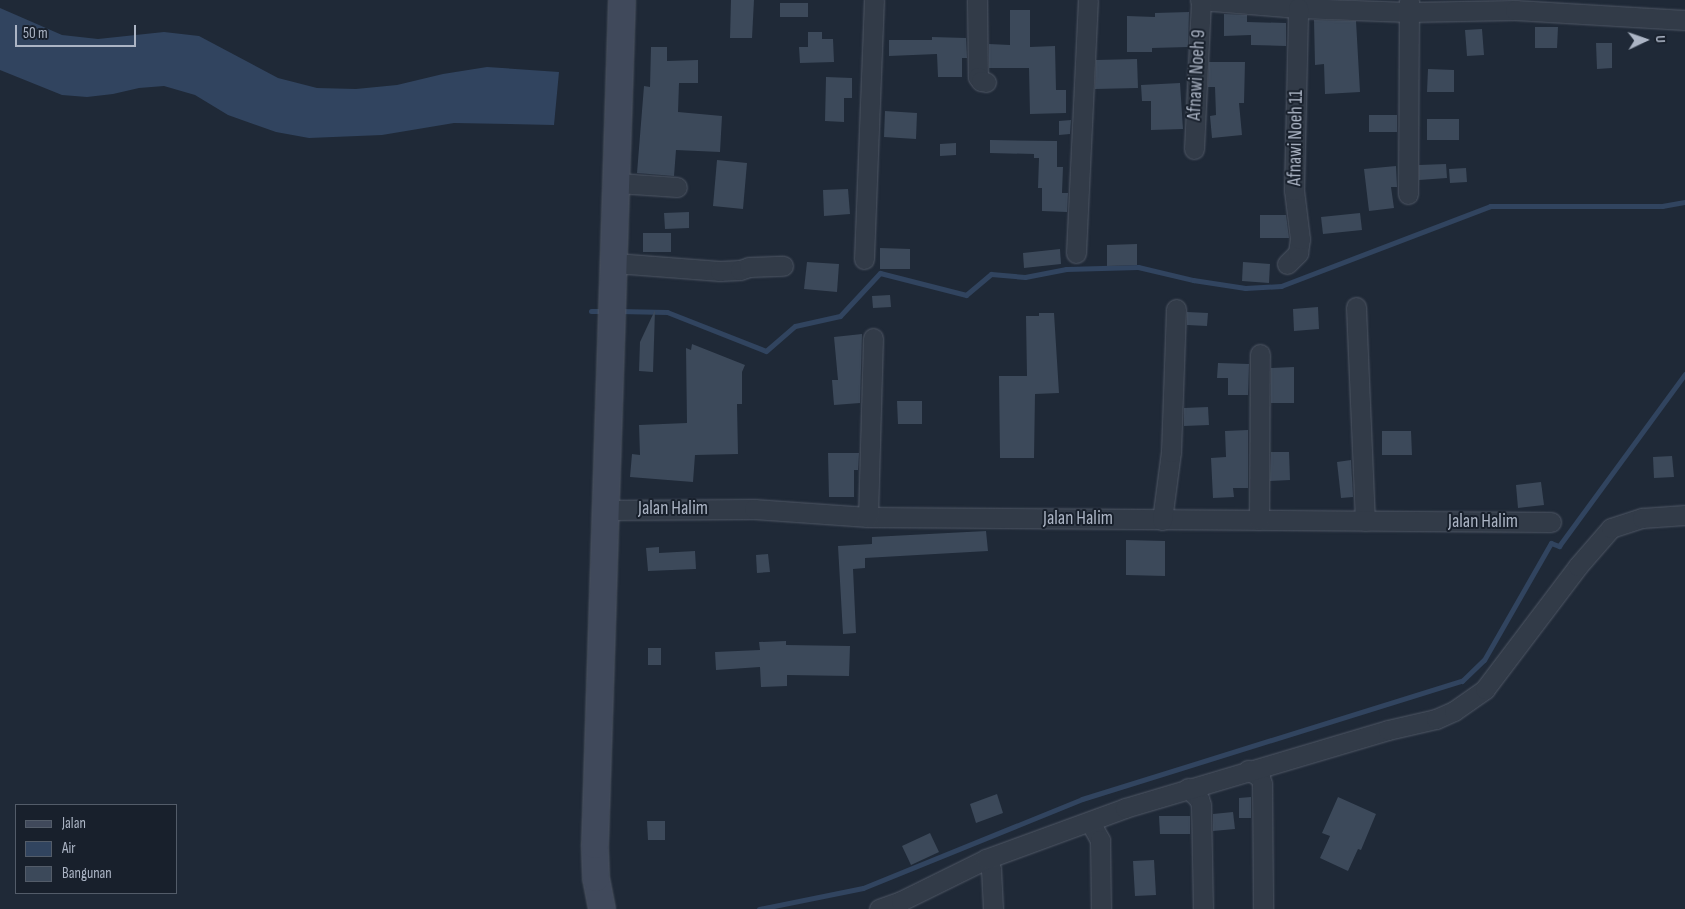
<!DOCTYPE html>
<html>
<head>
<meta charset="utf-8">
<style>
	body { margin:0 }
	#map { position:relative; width:1685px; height:909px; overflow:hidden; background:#1f2937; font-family:"Sofia Sans Condensed",sans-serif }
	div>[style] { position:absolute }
	.water>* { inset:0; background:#31445f }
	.stream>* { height:5px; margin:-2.5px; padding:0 2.5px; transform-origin:2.5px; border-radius:2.5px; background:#31445f }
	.building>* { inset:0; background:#3c495a }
	.roads { filter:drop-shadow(0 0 1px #505866) drop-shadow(0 0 1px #505866) }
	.minor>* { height:19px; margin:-9.5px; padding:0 9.5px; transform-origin:9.5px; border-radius:9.5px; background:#323b48 }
	.secondary>* { height:26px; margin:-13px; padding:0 13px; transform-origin:13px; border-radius:13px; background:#40495b }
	span { translate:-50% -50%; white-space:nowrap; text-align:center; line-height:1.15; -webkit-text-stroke:4px #18202c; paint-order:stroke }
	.street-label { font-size:19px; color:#acb5c5 }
	.legend { position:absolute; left:15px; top:804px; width:162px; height:90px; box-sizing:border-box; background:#18202c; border:1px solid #535c69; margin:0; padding:6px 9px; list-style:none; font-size:15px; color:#acb5c5 }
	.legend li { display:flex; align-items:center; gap:10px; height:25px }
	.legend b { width:25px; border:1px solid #535c69 }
	.north { position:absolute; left:1620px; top:15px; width:50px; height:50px; -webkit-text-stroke:4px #18202c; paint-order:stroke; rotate:87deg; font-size:14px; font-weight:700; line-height:20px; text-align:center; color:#acb5c5 }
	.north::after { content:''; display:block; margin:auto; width:18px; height:22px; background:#acb5c5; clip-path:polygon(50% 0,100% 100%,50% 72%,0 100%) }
	.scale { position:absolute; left:15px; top:25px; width:121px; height:22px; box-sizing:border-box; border:2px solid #acb5c5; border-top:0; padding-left:6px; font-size:15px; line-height:18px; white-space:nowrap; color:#acb5c5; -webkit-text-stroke:4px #18202c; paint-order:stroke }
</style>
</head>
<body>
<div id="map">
	<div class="water">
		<i style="clip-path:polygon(0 8px,62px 35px,98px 39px,164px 32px,199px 36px,278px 78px,317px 88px,356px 89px,397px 85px,443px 74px,487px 67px,559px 72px,554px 125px,454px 123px,382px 135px,309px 138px,276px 132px,228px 115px,195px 95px,164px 86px,139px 88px,113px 94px,87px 97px,62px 95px,0 70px)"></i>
	</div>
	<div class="stream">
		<i style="left:591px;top:311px;width:15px"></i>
		<i style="left:619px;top:311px;width:48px;rotate:1.2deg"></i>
		<i style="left:667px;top:312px;width:106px;rotate:21.5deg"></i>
		<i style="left:766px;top:351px;width:38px;rotate:-41deg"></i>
		<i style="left:795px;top:326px;width:46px;rotate:-12.5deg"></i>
		<i style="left:840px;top:316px;width:59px;rotate:-47.1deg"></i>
		<i style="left:880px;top:273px;width:89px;rotate:14.3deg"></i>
		<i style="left:966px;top:295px;width:33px;rotate:-40deg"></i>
		<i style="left:991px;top:274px;width:34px;rotate:5deg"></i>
		<i style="left:1025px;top:277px;width:42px;rotate:-11deg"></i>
		<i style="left:1066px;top:269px;width:72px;rotate:-1.6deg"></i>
		<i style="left:1138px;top:267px;width:57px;rotate:13.3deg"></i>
		<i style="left:1193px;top:280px;width:53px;rotate:8.7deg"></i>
		<i style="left:1245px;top:288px;width:36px;rotate:-3deg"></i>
		<i style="left:1281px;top:286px;width:224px;rotate:-20.9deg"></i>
		<i style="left:1490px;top:206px;width:172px"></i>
		<i style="left:1662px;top:206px;width:23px;rotate:-10deg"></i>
		<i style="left:759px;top:909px;width:106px;rotate:-11.4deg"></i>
		<i style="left:863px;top:888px;width:236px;rotate:-22.1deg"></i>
		<i style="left:1082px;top:799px;width:398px;rotate:-17.3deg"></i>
		<i style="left:1462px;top:681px;width:30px;rotate:-44deg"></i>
		<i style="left:1484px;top:660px;width:135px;rotate:-60.2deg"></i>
		<i style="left:1551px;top:543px;width:9px;rotate:21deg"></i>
		<i style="left:1559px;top:546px;width:213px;rotate:-53.8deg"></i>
	</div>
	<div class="building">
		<i style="clip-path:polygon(731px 0,754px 0,752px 38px,730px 38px)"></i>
		<i style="clip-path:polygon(780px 3px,808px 3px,808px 17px,780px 17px)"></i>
		<i style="clip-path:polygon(1010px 10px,1030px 10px,1030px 47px,1055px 46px,1056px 90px,1066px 90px,1066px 113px,1030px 114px,1029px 68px,989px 68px,989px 44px,1010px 45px)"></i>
		<i style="clip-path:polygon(1189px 12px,1188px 47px,1152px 48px,1152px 52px,1127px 52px,1127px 16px,1155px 17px,1155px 13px)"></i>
		<i style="clip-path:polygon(1224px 14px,1247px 15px,1247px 22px,1286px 23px,1286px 46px,1251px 45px,1251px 35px,1224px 36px)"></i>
		<i style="clip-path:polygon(1314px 20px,1356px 21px,1360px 92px,1325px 94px,1324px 64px,1315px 65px)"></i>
		<i style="clip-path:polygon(1535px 27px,1558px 27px,1557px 48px,1535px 48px)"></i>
		<i style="clip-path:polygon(1482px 29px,1484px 55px,1467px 56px,1465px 30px)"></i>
		<i style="clip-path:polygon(808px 32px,822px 32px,822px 39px,833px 39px,834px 62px,800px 63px,799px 47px,808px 47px)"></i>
		<i style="clip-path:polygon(932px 37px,966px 38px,967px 58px,962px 58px,962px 77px,938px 77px,937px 54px,889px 56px,889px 40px,932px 40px)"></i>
		<i style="clip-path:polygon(1596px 43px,1612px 43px,1612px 68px,1597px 69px)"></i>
		<i style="clip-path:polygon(651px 47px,667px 47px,667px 61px,698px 60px,698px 83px,679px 83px,678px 112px,722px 116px,720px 152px,676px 150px,674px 176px,637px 173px,644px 86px,650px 87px)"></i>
		<i style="clip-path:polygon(1137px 59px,1138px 88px,1095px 89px,1096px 60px)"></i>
		<i style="clip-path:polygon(1209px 62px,1245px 62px,1244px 103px,1239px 103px,1242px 135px,1212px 138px,1210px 116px,1216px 115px,1215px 87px,1208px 87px)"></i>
		<i style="clip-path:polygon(1428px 69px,1454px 70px,1454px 92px,1427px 92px)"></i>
		<i style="clip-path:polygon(826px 77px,852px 78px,852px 98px,844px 98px,844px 122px,825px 121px)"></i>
		<i style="clip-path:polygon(1180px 83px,1183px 129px,1151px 130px,1151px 101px,1142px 101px,1141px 85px)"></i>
		<i style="clip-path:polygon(885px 111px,917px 113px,916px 139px,884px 137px)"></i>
		<i style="clip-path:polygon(1369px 115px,1397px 115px,1397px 132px,1369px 132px)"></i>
		<i style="clip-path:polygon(1427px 119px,1459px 119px,1459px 140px,1427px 140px)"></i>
		<i style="clip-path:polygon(1071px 120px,1070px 134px,1059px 135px,1059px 121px)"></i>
		<i style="clip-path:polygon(990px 140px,1057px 141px,1057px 167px,1063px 167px,1062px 193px,1068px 193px,1067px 212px,1042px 211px,1042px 188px,1038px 188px,1039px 158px,1034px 158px,1034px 154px,990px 153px)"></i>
		<i style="clip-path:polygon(956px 143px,956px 155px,940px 156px,940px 144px)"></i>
		<i style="clip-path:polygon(717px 160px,747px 163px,743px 209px,713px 206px)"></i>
		<i style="clip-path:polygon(1446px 164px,1447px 178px,1419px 180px,1419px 165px)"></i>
		<i style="clip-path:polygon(1396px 166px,1397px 187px,1391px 187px,1394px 208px,1369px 211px,1364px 169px)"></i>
		<i style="clip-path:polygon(1466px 168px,1467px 182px,1450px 183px,1449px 169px)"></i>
		<i style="clip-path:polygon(848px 189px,850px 214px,824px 216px,823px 190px)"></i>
		<i style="clip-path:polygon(689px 212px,689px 228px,665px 229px,664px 213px)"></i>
		<i style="clip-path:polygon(1360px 213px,1362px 230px,1323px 234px,1321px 217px)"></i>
		<i style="clip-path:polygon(1260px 215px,1286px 215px,1289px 238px,1260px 238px)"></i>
		<i style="clip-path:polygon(643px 233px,671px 233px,671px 252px,643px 252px)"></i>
		<i style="clip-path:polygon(1137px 244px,1137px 265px,1107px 266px,1107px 245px)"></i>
		<i style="clip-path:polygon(880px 248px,910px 249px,910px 269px,880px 269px)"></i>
		<i style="clip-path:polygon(1060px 249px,1061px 264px,1024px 268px,1023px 253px)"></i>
		<i style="clip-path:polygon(807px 262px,839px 264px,837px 292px,804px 289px)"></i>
		<i style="clip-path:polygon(1243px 262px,1270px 264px,1269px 283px,1242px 281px)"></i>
		<i style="clip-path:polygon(890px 295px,891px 307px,873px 308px,872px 296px)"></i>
		<i style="clip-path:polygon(1318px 307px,1319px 329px,1294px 331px,1293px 309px)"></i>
		<i style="clip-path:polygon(655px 310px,653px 372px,639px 371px,640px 342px)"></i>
		<i style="clip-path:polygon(1187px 312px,1208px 313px,1207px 326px,1187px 325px)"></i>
		<i style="clip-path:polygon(1039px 313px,1054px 313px,1059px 393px,1035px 394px,1034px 458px,1000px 458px,999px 376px,1027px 376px,1026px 316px,1039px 316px)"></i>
		<i style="clip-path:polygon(862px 334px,860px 403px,834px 405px,832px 380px,838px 380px,834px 337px)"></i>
		<i style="clip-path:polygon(692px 344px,745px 365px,742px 372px,742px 404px,737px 404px,738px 454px,695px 455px,693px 482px,630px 477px,632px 454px,640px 455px,639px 425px,687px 423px,686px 348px,691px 350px)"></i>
		<i style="clip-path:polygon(1218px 363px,1249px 364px,1248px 395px,1228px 395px,1228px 378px,1217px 378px)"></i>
		<i style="clip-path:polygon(1294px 367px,1294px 403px,1271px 403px,1271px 368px)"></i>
		<i style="clip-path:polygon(897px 401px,922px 401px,922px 424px,898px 424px)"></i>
		<i style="clip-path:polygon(1208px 407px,1209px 425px,1184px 426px,1184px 408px)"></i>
		<i style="clip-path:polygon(1248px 430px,1248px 488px,1233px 488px,1234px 497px,1213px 498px,1211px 458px,1226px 457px,1225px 431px)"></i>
		<i style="clip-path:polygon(1382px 431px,1411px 431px,1412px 455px,1382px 455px)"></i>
		<i style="clip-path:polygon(1271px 452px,1289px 452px,1290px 480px,1270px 481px)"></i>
		<i style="clip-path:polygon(828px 453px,859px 453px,858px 470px,854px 470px,854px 497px,829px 497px)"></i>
		<i style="clip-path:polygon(1672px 456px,1674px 477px,1654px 478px,1653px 457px)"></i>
		<i style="clip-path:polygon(1351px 460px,1353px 497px,1341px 498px,1337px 462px)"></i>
		<i style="clip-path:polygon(1541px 482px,1544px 505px,1518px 508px,1516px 485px)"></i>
		<i style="clip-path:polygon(986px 531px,988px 551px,865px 558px,865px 568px,853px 569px,856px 633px,843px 634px,838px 546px,872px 544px,872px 537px)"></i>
		<i style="clip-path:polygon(1126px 540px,1165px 541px,1165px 576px,1126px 575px)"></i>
		<i style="clip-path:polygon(659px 547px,659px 553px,695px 551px,696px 569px,648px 571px,646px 548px)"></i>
		<i style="clip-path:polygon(768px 554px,770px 572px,757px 573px,756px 555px)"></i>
		<i style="clip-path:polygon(786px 641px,786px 645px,850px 646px,849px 676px,787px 675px,787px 686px,761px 687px,760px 667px,716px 670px,715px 652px,760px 650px,759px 642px)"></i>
		<i style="clip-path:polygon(648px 648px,661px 648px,661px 665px,648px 665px)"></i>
		<i style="clip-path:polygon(997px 794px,1003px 813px,976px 823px,970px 804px)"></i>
		<i style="clip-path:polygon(1251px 797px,1251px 818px,1239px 818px,1239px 798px)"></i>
		<i style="clip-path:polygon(1338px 797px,1376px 814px,1361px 850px,1358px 849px,1348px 871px,1320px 858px,1330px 836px,1322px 833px)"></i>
		<i style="clip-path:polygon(1233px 812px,1235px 829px,1213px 831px,1213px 814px)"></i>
		<i style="clip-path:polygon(1159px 816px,1190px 816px,1190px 834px,1160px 834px)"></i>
		<i style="clip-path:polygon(647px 821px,665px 821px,665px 840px,648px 840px)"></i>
		<i style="clip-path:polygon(930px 833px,939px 852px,911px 865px,902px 846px)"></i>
		<i style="clip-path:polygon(1154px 860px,1156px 895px,1135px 896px,1133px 861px)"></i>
	</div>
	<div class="roads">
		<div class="minor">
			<i style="left:977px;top:0;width:77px;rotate:89.3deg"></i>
			<i style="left:978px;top:77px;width:5px;rotate:53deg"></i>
			<i style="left:981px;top:81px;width:5px;rotate:11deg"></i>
			<i style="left:1200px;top:0;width:98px;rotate:4.7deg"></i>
			<i style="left:1298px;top:8px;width:111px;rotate:2.1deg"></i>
			<i style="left:1409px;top:12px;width:106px;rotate:-1.1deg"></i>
			<i style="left:1515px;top:10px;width:170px;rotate:3.4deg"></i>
			<i style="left:1194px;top:149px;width:149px;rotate:-87.3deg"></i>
			<i style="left:618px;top:183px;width:59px;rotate:3.9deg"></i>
			<i style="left:1408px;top:194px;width:193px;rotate:-89.7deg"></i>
			<i style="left:1076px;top:253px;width:253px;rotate:-87.3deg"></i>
			<i style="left:864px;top:259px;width:259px;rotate:-87.8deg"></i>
			<i style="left:615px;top:263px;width:105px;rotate:4.4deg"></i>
			<i style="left:720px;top:271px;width:20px;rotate:-3deg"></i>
			<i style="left:740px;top:270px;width:9px;rotate:-18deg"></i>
			<i style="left:749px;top:267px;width:34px;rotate:-2deg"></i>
			<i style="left:1287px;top:264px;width:16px;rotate:-45deg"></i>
			<i style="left:1298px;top:253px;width:14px;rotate:-82deg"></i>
			<i style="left:1300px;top:239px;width:49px;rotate:-97deg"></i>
			<i style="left:1294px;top:190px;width:182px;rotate:-88.7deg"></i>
			<i style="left:1356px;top:307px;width:214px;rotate:87.6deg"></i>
			<i style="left:606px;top:510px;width:148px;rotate:-0.4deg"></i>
			<i style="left:754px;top:509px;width:114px;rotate:4deg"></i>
			<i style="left:868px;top:517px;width:683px;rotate:0.42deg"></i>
			<i style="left:868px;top:517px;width:179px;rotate:-88.4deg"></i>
			<i style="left:1162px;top:520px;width:69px;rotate:-82.5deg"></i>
			<i style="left:1171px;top:452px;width:143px;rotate:-88deg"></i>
			<i style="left:1259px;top:520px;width:166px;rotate:-89.7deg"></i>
			<i style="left:1248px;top:770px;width:14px;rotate:30deg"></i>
			<i style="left:1260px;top:777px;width:7px;rotate:74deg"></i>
			<i style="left:1262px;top:784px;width:125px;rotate:89.5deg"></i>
			<i style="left:1188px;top:788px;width:16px;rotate:45deg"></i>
			<i style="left:1199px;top:799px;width:6px;rotate:72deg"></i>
			<i style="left:1201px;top:805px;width:104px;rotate:88.9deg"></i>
			<i style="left:1090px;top:822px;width:21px;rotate:61deg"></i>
			<i style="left:1100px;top:840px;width:69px;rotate:89.2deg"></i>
			<i style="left:986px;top:859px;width:11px;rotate:63deg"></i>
			<i style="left:991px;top:869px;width:40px;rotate:87.1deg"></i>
			<i style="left:879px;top:909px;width:23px;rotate:-20deg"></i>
			<i style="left:901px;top:901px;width:95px;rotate:-26.3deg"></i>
			<i style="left:986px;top:859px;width:148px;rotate:-20.1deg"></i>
			<i style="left:1125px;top:808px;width:274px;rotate:-16.5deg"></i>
			<i style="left:1388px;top:730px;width:49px;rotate:-12.9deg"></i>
			<i style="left:1436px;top:719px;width:20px;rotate:-24deg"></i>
			<i style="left:1454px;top:711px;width:38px;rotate:-35deg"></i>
			<i style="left:1485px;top:689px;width:154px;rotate:-52.9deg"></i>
			<i style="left:1578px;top:566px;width:50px;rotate:-49deg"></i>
			<i style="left:1611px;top:528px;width:33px;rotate:-18deg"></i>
			<i style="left:1642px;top:518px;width:43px;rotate:-4deg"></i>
		</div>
		<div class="secondary">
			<i style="left:602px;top:909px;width:32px;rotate:-101deg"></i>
			<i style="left:596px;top:878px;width:33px;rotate:-92deg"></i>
			<i style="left:595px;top:845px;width:845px;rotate:-88.17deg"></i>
		</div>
	</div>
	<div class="street-label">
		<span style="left:1197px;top:75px;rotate:-87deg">Afnawi Noeh 9</span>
		<span style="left:1296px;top:138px;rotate:-89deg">Afnawi Noeh 11</span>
		<span style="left:673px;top:509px">Jalan Halim</span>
		<span style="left:1078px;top:519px">Jalan Halim</span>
		<span style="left:1483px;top:522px">Jalan Halim</span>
	</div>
	<ul class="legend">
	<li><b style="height:6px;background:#40495b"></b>Jalan</li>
	<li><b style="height:14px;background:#31445f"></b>Air</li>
	<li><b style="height:14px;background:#3c495a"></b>Bangunan</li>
	</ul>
	<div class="north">U</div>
	<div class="scale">50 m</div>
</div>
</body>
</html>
